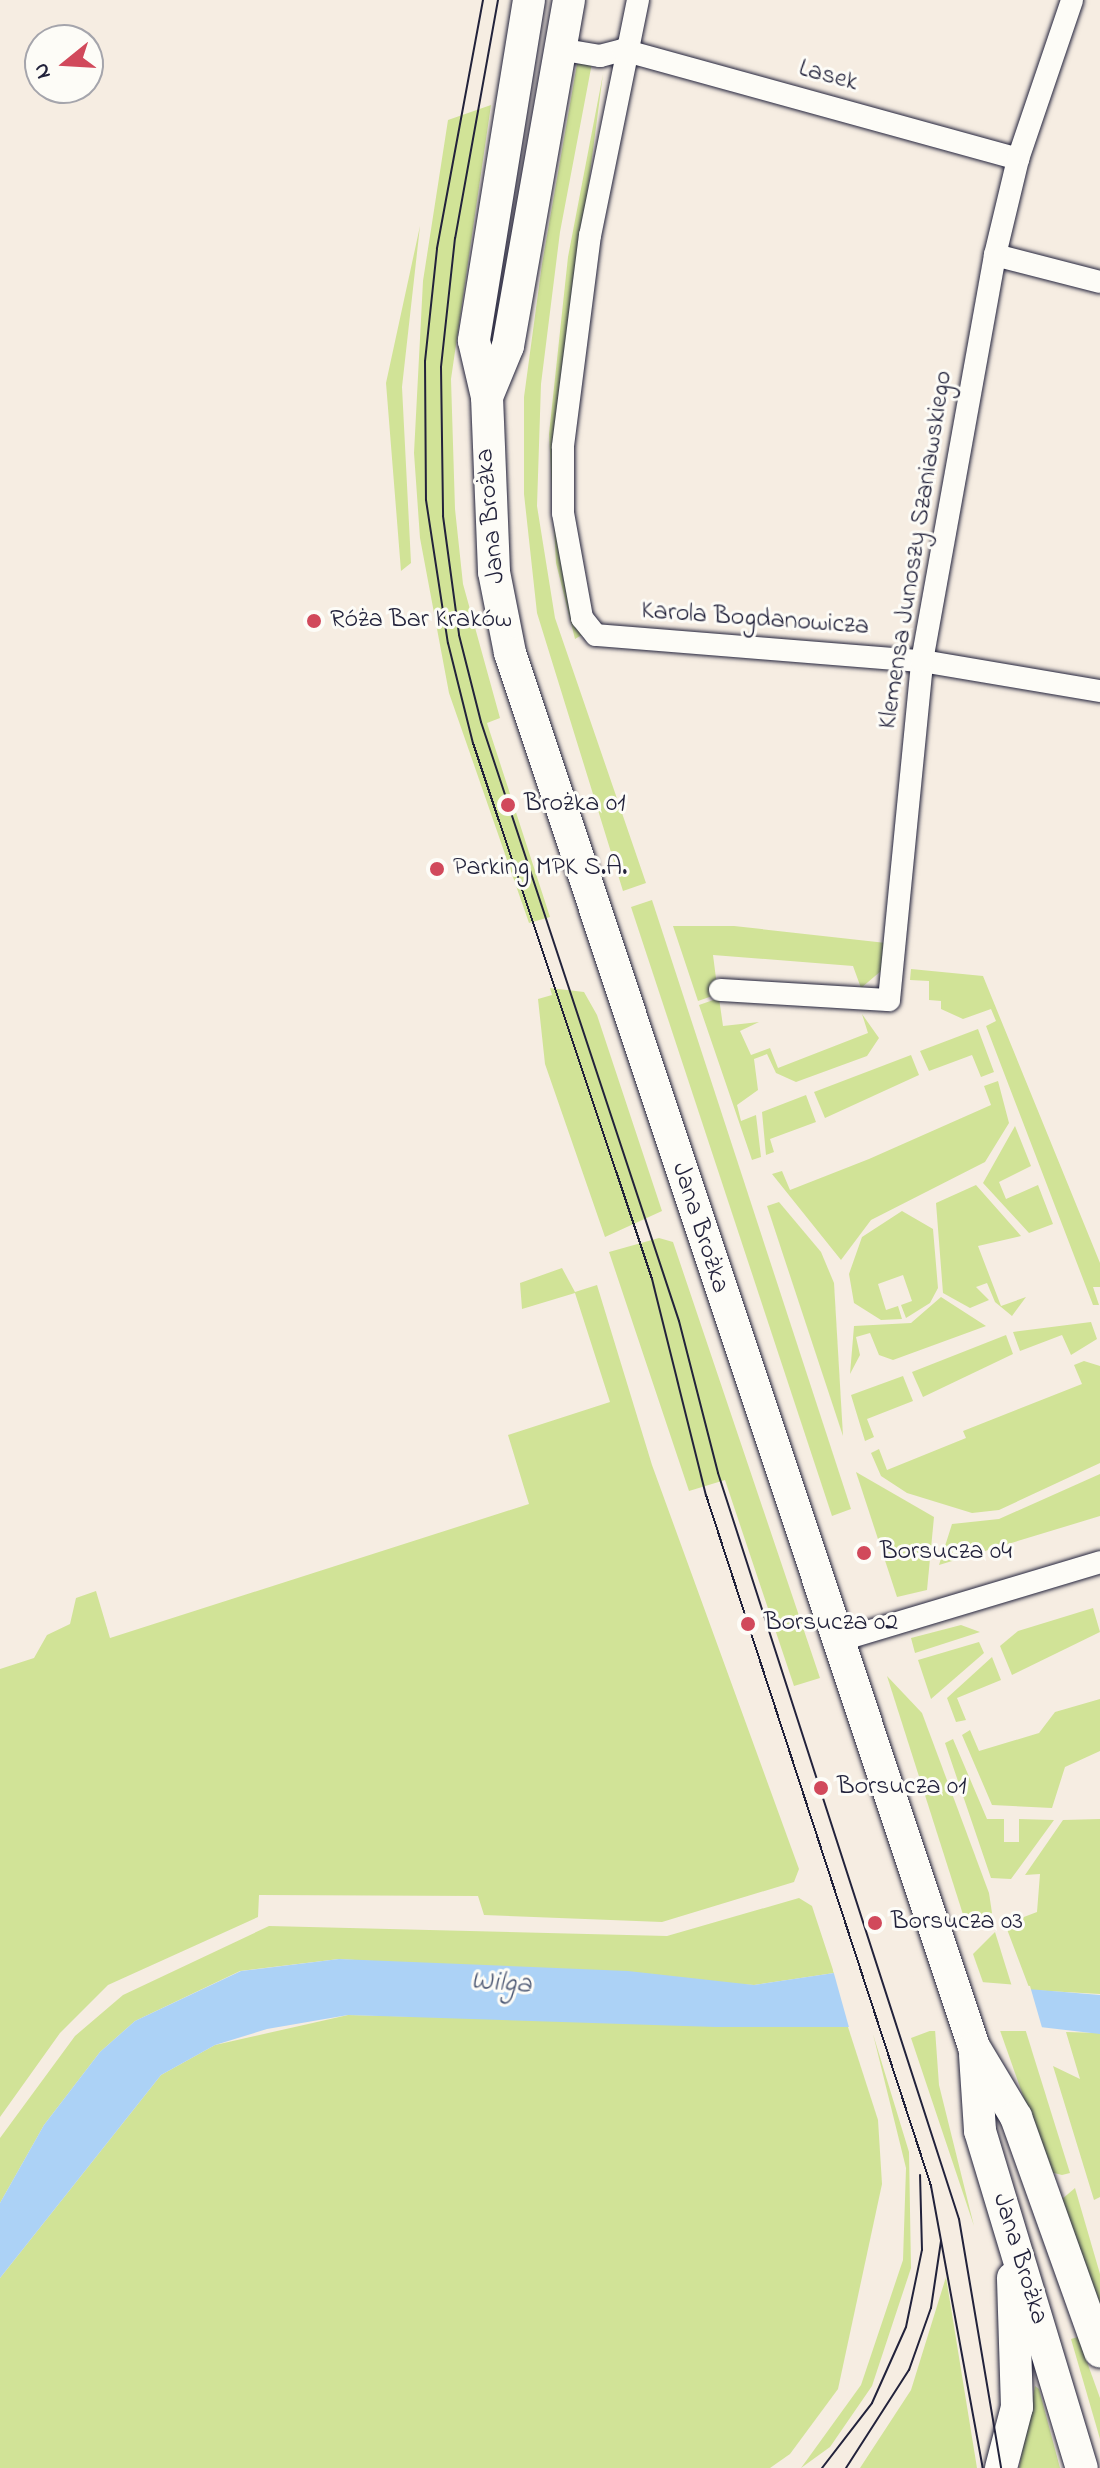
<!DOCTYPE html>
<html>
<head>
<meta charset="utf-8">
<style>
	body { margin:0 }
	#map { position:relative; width:1100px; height:2468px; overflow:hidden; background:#f6ede2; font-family:"Indie Flower",sans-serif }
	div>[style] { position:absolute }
	.green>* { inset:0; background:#d1e397 }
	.water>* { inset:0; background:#acd2f6 }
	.pier>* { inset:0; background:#f6ede2 }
	.roads { filter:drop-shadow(0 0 2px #22223b) drop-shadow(0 0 2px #22223b) }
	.minor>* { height:22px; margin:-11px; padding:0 11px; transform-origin:11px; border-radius:11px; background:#fdfcf7 }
	.secondary>* { height:32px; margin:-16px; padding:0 16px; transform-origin:16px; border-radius:16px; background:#fdfcf7 }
	.tram>* { height:2px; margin:-1px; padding:0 1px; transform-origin:1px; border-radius:1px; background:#22223b }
	.dots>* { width:22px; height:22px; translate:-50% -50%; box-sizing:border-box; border:4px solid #fdfcf7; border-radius:50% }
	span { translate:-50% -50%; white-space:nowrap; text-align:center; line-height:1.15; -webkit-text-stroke:6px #fdfcf7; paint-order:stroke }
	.street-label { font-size:26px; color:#22223b }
	.poi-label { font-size:26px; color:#22223b }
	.left { translate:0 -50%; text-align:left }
	.water-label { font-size:28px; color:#4b5773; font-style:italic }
	.north { position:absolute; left:24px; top:24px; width:80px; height:80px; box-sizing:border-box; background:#fdfcf7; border:2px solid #a5a5ac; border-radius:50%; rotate:252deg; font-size:22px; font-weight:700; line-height:32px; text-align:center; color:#22223b }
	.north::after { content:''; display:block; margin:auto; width:28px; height:36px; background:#d1495b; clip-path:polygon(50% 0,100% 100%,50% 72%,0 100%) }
</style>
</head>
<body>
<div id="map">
	<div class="green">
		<i style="clip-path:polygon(592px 63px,560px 232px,541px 384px,537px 506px,555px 618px,646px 883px,623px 891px,537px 613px,524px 494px,524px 397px,542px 264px,577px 64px)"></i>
		<i style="clip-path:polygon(603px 74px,557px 424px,587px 632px,575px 639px,556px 563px,549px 434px,568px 257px)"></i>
		<i style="clip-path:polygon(491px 105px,451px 379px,455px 509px,463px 584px,500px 718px,487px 723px,550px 917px,529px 923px,449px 693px,420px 538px,414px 453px,423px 281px,448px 120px)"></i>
		<i style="clip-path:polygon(420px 226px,402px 387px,411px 563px,401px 571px,386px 383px)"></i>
		<i style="clip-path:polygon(652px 900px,851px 1509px,832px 1516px,631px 907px)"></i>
		<i style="clip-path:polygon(673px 926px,734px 926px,886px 943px,881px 971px,861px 988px,853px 966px,713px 955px,718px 994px,698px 1001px)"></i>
		<i style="clip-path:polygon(911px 969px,983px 976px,1100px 1263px,1100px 1287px,1093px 1287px,1099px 1305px,1093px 1305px,986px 1026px,996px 1021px,991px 1009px,963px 1019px,941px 1009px,941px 1001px,929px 1000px,929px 981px,910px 980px)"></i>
		<i style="clip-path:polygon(550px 988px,584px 992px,597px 1015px,662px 1211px,605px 1237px,545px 1064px,538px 999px,552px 995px)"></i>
		<i style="clip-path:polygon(719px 998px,723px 1026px,759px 1022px,740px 1031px,751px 1055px,770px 1048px,778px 1068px,868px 1033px,862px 1014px,879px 1038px,867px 1056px,796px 1082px,776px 1073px,767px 1054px,754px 1059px,758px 1090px,737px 1105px,741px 1121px,756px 1115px,761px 1157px,752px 1160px,699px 1005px)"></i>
		<i style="clip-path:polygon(978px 1029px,994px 1072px,981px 1077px,972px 1055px,929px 1071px,920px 1051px)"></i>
		<i style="clip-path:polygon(911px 1055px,919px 1075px,825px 1118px,814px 1092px)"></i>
		<i style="clip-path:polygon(998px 1081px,1009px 1123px,985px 1162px,871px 1220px,841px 1260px,772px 1174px,782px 1171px,790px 1190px,869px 1159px,991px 1105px,984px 1086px)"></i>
		<i style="clip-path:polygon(806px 1095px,816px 1122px,770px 1139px,774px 1152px,766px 1155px,762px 1112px)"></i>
		<i style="clip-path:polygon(1015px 1126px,1031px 1166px,999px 1182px,1006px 1199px,1038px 1185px,1053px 1224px,1029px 1233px,983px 1183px)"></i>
		<i style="clip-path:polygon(976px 1185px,1021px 1236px,978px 1246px,1001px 1306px,1026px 1297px,1012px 1316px,995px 1302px,987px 1283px,976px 1287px,989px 1300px,970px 1308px,943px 1293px,936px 1203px)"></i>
		<i style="clip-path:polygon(779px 1202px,821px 1252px,834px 1283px,843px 1436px,767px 1206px)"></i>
		<i style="clip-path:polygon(902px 1211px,933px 1229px,938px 1288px,930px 1303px,906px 1318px,901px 1305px,912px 1301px,903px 1275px,878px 1284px,886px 1310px,898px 1306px,902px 1319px,881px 1320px,854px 1303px,849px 1274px,862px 1237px)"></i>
		<i style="clip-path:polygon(659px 1238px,673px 1242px,820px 1678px,794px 1686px,725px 1480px,689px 1491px,609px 1252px)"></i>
		<i style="clip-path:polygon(562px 1268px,575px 1292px,597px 1285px,652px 1465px,799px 1869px,794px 1882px,662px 1922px,484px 1915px,478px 1896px,259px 1895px,258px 1917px,108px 1985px,60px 2033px,0 2117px,0 1669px,34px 1658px,47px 1635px,70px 1624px,76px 1598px,96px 1591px,110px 1638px,529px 1504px,508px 1435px,610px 1402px,575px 1293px,522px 1309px,520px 1283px)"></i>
		<i style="clip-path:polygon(941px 1297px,986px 1326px,893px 1360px,879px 1355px,870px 1333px,856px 1337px,860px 1355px,850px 1374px,854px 1326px,911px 1323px)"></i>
		<i style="clip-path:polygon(1091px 1322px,1097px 1339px,1071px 1355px,1062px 1335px,1020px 1351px,1013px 1332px)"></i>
		<i style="clip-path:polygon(1006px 1335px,1013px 1354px,923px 1397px,912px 1372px)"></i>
		<i style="clip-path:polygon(1084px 1361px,1100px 1366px,1100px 1463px,999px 1510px,972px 1513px,907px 1493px,881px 1476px,871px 1453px,879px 1449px,887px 1470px,966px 1438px,963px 1431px,1082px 1384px,1074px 1365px)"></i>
		<i style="clip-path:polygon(903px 1376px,913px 1401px,867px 1419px,874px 1437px,865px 1441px,851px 1395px)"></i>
		<i style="clip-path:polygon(856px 1472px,934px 1517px,927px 1590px,897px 1597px)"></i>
		<i style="clip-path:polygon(1100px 1474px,1100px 1516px,939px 1565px,952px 1524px,999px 1519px)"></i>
		<i style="clip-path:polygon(1093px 1608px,1100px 1632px,1012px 1675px,1000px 1646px,1018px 1631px)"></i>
		<i style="clip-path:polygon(961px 1625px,980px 1632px,915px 1653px,911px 1638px)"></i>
		<i style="clip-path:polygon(979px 1642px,984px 1653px,931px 1699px,918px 1660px)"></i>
		<i style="clip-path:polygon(992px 1657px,1001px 1680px,957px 1698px,966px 1720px,956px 1722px,947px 1698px)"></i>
		<i style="clip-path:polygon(887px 1676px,922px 1713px,989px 1893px,992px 1913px,967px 1927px)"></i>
		<i style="clip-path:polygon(1100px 1699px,1100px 1751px,1065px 1767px,1052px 1808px,992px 1805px,962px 1735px,970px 1730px,979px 1751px,1039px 1733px,1055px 1712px)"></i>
		<i style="clip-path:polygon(953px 1739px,987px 1819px,1004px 1819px,1004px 1842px,1019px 1842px,1019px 1819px,1054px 1820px,1011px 1879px,991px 1878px,945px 1743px)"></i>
		<i style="clip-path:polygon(1100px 1819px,1100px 1994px,1030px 1990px,1005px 1924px,1037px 1912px,1040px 1874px,1025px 1875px,1063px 1820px)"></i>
		<i style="clip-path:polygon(799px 1898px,812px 1906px,834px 1973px,754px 1985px,339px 1959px,240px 1971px,135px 2021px,100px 2052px,44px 2125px,0 2203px,0 2138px,75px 2036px,123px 1995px,269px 1926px,667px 1936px)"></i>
		<i style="clip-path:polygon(995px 1932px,1070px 2173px,1062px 2175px,1050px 2172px,973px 1954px)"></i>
		<i style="clip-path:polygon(348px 2015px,848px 2027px,878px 2120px,882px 2184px,838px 2389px,790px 2454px,770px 2468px,0 2468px,0 2278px,161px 2075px,215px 2045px)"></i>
		<i style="clip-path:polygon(935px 2029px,939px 2085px,974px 2226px,911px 2038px)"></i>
		<i style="clip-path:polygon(1066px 2032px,1100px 2033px,1100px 2197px,1094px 2200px,1053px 2066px,1080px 2079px)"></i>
		<i style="clip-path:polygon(873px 2034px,909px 2152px,911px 2268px,872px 2386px,830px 2447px,801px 2468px,861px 2385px,903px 2260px,906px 2168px)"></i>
		<i style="clip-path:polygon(1075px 2188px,1100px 2274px,1100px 2306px,1061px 2200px)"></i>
		<i style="clip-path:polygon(946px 2277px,977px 2468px,860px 2468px,911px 2390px)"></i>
		<i style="clip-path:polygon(1078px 2337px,1100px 2398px,1100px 2439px,1071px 2339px)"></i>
		<i style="clip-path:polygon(1035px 2386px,1039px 2389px,1060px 2468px,1019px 2468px)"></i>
	</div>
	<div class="water">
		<i style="clip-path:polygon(339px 1959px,628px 1971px,754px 1985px,834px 1973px,1100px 1995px,1100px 2034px,1040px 2027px,715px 2027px,348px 2015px,267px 2029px,215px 2045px,161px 2075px,0 2278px,0 2203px,44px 2125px,100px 2052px,135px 2021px,241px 1971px)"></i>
	</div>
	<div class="pier">
		<i style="clip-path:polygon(833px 1970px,1030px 1986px,1043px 2031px,850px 2031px)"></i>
	</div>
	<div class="roads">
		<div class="minor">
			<i style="left:638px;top:0;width:240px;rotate:101.5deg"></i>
			<i style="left:590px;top:235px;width:214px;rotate:97.3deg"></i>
			<i style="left:563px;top:447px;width:66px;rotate:90deg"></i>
			<i style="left:563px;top:513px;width:107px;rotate:79.7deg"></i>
			<i style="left:582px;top:618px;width:22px;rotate:51deg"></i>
			<i style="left:596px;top:635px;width:327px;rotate:4.6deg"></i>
			<i style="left:922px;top:661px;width:181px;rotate:9.6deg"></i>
			<i style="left:559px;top:49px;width:42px;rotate:9.7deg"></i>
			<i style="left:600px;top:56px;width:24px;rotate:-15deg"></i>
			<i style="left:623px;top:50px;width:410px;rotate:15.4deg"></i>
			<i style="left:995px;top:255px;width:108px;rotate:14.4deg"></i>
			<i style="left:720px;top:990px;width:169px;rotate:3.4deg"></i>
			<i style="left:889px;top:1000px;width:341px;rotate:-84.4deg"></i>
			<i style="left:922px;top:661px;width:413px;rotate:-79.8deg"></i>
			<i style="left:995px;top:255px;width:99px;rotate:-76.5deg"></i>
			<i style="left:1018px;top:159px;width:168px;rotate:-71.2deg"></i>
			<i style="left:834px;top:1642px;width:278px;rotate:-16.7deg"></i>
		</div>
		<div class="secondary">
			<i style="left:529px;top:0;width:345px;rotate:99.2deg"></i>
			<i style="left:474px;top:341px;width:57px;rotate:76.9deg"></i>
			<i style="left:487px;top:397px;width:175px;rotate:87.7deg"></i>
			<i style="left:494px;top:572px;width:83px;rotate:78.8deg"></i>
			<i style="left:510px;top:653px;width:1469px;rotate:71.59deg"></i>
			<i style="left:974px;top:2047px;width:82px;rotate:59deg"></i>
			<i style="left:1016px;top:2117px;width:249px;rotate:70.3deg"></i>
			<i style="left:487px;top:397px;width:55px;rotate:-67.6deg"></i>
			<i style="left:508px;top:346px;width:351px;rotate:-80deg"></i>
			<i style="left:975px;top:2055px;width:76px;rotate:86.2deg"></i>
			<i style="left:980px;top:2131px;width:352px;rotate:73.2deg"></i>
			<i style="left:1001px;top:2468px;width:63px;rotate:-75.3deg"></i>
			<i style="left:1017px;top:2407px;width:129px;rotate:-91.8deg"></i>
		</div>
	</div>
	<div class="tram">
		<i style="left:483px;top:0;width:253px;rotate:100.5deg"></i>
		<i style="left:437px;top:249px;width:113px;rotate:96.1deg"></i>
		<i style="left:425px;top:361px;width:139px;rotate:89.6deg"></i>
		<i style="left:426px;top:500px;width:145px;rotate:81.3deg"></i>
		<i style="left:448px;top:643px;width:103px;rotate:76deg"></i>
		<i style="left:473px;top:743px;width:565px;rotate:71.53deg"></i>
		<i style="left:652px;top:1279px;width:223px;rotate:76deg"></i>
		<i style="left:706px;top:1495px;width:727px;rotate:71.96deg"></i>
		<i style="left:931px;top:2186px;width:287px;rotate:79.6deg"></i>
		<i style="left:498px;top:0;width:242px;rotate:100.2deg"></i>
		<i style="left:455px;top:238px;width:130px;rotate:96.2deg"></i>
		<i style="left:441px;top:367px;width:149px;rotate:89.2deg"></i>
		<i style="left:443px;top:516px;width:120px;rotate:82.3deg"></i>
		<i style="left:459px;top:635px;width:90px;rotate:75.8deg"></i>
		<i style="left:481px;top:722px;width:631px;rotate:71.71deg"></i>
		<i style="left:679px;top:1321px;width:157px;rotate:75.6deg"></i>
		<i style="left:718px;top:1473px;width:784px;rotate:72.1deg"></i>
		<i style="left:959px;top:2219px;width:253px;rotate:80.4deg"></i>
		<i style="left:822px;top:2468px;width:82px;rotate:-52.4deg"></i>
		<i style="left:872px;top:2403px;width:83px;rotate:-65.9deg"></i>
		<i style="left:906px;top:2327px;width:79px;rotate:-78.3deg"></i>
		<i style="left:922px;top:2250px;width:75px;rotate:-91.5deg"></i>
		<i style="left:846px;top:2468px;width:117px;rotate:-57.3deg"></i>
		<i style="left:909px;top:2370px;width:66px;rotate:-70.5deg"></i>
		<i style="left:931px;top:2308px;width:68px;rotate:-81.5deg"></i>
	</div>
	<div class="dots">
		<i style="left:314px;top:621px;background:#d1495b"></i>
		<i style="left:508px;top:805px;background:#d1495b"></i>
		<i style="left:437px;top:869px;background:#d1495b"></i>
		<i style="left:864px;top:1553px;background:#d1495b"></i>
		<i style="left:748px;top:1624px;background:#d1495b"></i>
		<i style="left:821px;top:1788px;background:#d1495b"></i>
		<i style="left:875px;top:1923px;background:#d1495b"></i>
	</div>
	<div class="street-label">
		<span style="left:828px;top:77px;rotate:15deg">Lasek</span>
		<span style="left:492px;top:516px;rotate:-95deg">Jana Brożka</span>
		<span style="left:917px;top:550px;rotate:-81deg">Klemensa Junoszy Szaniawskiego</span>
		<span style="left:755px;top:620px;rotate:4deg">Karola Bogdanowicza</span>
		<span style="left:699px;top:1228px;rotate:72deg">Jana Brożka</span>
		<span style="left:1019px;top:2259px;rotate:73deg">Jana Brożka</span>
	</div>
	<div class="poi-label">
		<span class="left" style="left:330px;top:621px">Róża Bar Kraków</span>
		<span class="left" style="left:524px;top:805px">Brożka 01</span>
		<span class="left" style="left:453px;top:869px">Parking MPK S.A.</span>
		<span class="left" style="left:880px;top:1553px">Borsucza 04</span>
		<span class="left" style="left:764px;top:1624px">Borsucza 02</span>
		<span class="left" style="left:837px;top:1788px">Borsucza 01</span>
		<span class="left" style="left:891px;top:1923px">Borsucza 03</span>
	</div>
	<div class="water-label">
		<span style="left:501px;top:1984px;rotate:4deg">Wilga</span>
	</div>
	<div class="north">N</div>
</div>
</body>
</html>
